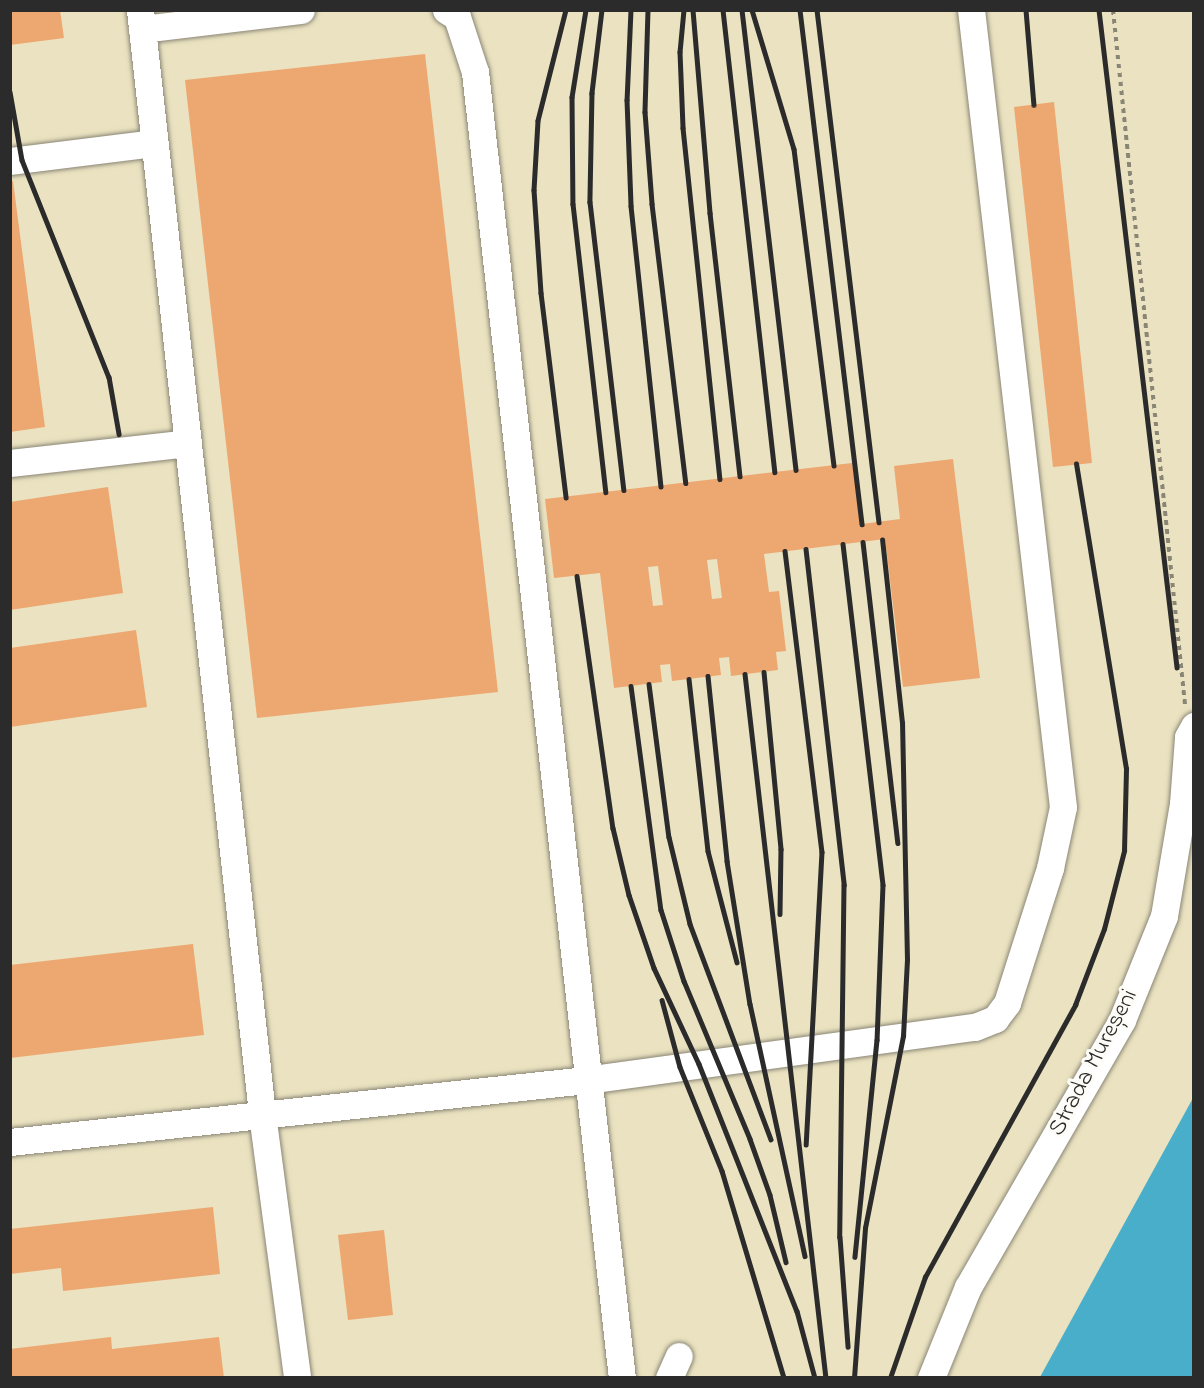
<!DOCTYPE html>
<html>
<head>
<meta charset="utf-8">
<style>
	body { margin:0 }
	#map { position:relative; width:1204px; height:1388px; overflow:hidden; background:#eae2c0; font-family:"Indie Flower",sans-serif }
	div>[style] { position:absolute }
	.water>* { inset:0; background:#49aec9 }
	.building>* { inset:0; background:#eda770 }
	.path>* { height:4px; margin-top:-2px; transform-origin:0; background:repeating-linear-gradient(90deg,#8a8676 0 4.5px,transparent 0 9px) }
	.roads { filter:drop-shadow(0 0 2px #8a8676) drop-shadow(0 0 2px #8a8676) }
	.minor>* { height:27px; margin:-13.5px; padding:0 13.5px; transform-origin:13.5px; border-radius:13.5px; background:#fff }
	.rail>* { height:4.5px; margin:-2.25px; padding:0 2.25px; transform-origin:2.25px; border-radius:2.25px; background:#2b2b2b }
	span { translate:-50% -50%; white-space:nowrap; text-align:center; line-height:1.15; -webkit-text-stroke:6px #fdfcf7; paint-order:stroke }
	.street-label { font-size:24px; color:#2b2b2b }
	.frame { position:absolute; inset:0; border:12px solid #2b2b2b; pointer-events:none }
</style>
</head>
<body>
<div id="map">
	<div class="water">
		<i style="clip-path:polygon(1193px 1098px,1193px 1377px,1040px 1377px)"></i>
	</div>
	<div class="building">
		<i style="clip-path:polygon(10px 10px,60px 10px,64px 38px,10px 45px)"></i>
		<i style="clip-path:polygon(425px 54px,498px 692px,257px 718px,185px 80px)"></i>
		<i style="clip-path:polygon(1054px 102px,1092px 463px,1053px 467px,1014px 107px)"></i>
		<i style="clip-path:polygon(13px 181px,45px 427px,10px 432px,10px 182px)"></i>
		<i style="clip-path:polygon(evenodd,953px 459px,980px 678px,903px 687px,885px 539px,764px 554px,769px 592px,779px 591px,786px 651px,776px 652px,778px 670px,731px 676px,729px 657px,719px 658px,721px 675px,672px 681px,670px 664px,660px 665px,662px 682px,614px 688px,600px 573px,554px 578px,545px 499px,852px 463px,862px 524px,900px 519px,894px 466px,953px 459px,717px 559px,722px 598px,712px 599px,707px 560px,717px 559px,953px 459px,658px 566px,663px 605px,653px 606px,648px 567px,658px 566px)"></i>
		<i style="clip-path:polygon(108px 487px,123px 593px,10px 610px,10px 502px)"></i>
		<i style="clip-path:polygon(136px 630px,147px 707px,10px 727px,10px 648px)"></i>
		<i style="clip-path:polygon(193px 944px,204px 1035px,10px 1058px,10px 965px)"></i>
		<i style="clip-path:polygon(213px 1207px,220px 1274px,63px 1291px,61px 1268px,10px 1274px,10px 1229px)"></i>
		<i style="clip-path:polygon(384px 1230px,393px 1315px,348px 1320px,338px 1235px)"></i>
		<i style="clip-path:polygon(111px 1337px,112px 1349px,219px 1337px,224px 1378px,10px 1378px,10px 1349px)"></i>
	</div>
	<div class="path">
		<i style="left:1113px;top:10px;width:698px;rotate:84.08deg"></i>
	</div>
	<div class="roads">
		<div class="minor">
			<i style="left:140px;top:10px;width:1111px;rotate:83.69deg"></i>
			<i style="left:262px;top:1114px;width:266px;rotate:82.4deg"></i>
			<i style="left:446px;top:10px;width:13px;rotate:32deg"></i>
			<i style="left:457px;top:17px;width:58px;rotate:71.9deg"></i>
			<i style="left:475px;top:72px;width:1314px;rotate:83.58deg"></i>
			<i style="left:142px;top:29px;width:160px;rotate:-6.8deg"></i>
			<i style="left:10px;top:161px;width:145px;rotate:-7.1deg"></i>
			<i style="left:10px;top:463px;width:179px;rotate:-6.4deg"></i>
			<i style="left:10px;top:1142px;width:579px;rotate:-6.14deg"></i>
			<i style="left:586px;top:1080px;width:393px;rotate:-7.8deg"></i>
			<i style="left:975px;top:1027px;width:22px;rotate:-22deg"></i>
			<i style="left:995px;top:1019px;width:20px;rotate:-53deg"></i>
			<i style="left:1007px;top:1003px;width:142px;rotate:-72.3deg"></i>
			<i style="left:1050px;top:868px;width:62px;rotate:-78deg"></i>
			<i style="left:1063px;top:807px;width:802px;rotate:-96.58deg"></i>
			<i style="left:669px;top:1378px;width:24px;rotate:-66deg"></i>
			<i style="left:931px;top:1378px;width:98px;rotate:-67.9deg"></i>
			<i style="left:968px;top:1287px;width:308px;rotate:-60deg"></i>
			<i style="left:1122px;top:1020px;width:112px;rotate:-68deg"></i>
			<i style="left:1164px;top:916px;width:114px;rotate:-80.4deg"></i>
			<i style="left:1183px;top:804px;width:67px;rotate:-85.7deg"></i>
			<i style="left:1188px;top:737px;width:13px;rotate:-61deg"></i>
		</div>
	</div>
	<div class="rail">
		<i style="left:566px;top:10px;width:114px;rotate:104.2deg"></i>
		<i style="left:538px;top:121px;width:69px;rotate:93.3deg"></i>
		<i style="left:534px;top:190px;width:103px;rotate:86.1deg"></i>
		<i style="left:541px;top:293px;width:206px;rotate:83deg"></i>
		<i style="left:586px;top:10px;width:88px;rotate:99.1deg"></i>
		<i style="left:572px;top:97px;width:107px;rotate:89.5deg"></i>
		<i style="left:573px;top:204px;width:290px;rotate:83.5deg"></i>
		<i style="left:602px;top:10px;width:84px;rotate:96.9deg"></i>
		<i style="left:592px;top:93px;width:109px;rotate:91.1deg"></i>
		<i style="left:590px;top:202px;width:290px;rotate:83.3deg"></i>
		<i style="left:631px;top:10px;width:90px;rotate:92.5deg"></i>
		<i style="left:627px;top:100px;width:106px;rotate:87.8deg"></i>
		<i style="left:631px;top:206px;width:282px;rotate:83.9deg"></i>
		<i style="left:648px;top:10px;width:102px;rotate:91.7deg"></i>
		<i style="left:645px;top:112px;width:92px;rotate:85.6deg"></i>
		<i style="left:652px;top:204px;width:281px;rotate:83.1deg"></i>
		<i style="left:684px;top:10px;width:42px;rotate:95.4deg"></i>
		<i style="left:680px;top:52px;width:76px;rotate:87.7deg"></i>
		<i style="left:683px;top:128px;width:353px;rotate:84deg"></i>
		<i style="left:693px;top:10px;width:204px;rotate:85.2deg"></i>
		<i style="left:710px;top:213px;width:265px;rotate:83.5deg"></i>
		<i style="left:723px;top:10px;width:465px;rotate:83.6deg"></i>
		<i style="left:742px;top:10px;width:463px;rotate:83.3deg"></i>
		<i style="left:752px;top:10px;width:145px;rotate:73.2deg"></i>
		<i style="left:794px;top:149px;width:319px;rotate:82.8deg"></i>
		<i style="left:800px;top:10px;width:518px;rotate:83.12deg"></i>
		<i style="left:817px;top:10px;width:516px;rotate:83.1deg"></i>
		<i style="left:1026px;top:10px;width:95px;rotate:85.2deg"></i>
		<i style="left:1099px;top:10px;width:662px;rotate:83.23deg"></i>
		<i style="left:10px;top:92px;width:69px;rotate:80deg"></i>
		<i style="left:22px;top:160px;width:234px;rotate:68.2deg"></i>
		<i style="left:109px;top:377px;width:58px;rotate:80deg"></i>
		<i style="left:863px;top:542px;width:303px;rotate:83.4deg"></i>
		<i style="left:843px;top:544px;width:343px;rotate:83.3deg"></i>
		<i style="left:883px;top:885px;width:155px;rotate:92.2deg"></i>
		<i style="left:877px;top:1040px;width:218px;rotate:95.8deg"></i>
		<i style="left:806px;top:549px;width:338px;rotate:83.5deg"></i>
		<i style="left:844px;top:885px;width:352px;rotate:90.7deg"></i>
		<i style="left:840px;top:1237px;width:110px;rotate:85.8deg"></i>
		<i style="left:785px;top:551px;width:303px;rotate:83deg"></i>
		<i style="left:822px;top:852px;width:293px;rotate:93.1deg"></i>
		<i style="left:577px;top:576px;width:255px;rotate:81.9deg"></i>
		<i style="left:613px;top:828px;width:69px;rotate:76.6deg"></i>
		<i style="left:629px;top:895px;width:77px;rotate:71.1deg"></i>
		<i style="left:654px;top:968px;width:106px;rotate:64.9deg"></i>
		<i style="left:699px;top:1064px;width:266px;rotate:68.4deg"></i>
		<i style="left:797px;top:1311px;width:69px;rotate:75deg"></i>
		<i style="left:764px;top:672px;width:178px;rotate:84.5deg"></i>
		<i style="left:781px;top:849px;width:65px;rotate:90.9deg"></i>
		<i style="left:745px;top:674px;width:709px;rotate:83.44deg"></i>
		<i style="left:708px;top:676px;width:186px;rotate:84.1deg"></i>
		<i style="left:727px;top:861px;width:145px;rotate:80.9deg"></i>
		<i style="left:750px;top:1004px;width:258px;rotate:77.7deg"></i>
		<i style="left:689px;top:679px;width:173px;rotate:83.7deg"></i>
		<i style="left:708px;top:851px;width:115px;rotate:75.4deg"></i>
		<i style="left:649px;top:684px;width:154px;rotate:82.6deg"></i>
		<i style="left:669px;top:837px;width:89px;rotate:76.4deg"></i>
		<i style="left:690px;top:924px;width:230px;rotate:69.4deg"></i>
		<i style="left:631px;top:686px;width:226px;rotate:82.4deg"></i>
		<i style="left:661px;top:910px;width:75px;rotate:72.1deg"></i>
		<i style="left:684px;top:981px;width:171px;rotate:67.3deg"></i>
		<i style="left:750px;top:1139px;width:59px;rotate:70.3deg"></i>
		<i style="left:770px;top:1195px;width:69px;rotate:76.6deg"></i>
		<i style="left:662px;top:1000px;width:69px;rotate:75deg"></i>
		<i style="left:680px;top:1067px;width:112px;rotate:68deg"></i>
		<i style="left:722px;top:1171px;width:216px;rotate:73.3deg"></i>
		<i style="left:854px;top:1378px;width:150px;rotate:-85.8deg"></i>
		<i style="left:865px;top:1228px;width:196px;rotate:-78.8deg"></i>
		<i style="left:903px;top:1036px;width:76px;rotate:-87deg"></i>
		<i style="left:907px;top:960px;width:237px;rotate:-91.2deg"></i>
		<i style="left:902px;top:723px;width:184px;rotate:-96.2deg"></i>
		<i style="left:890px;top:1378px;width:107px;rotate:-70.9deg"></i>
		<i style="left:925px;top:1277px;width:311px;rotate:-61.1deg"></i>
		<i style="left:1075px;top:1005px;width:81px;rotate:-69.1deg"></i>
		<i style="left:1104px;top:929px;width:81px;rotate:-75.6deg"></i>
		<i style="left:1124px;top:851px;width:82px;rotate:-88.6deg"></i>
		<i style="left:1126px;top:769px;width:309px;rotate:-99.3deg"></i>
	</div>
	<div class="street-label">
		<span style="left:1094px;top:1063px;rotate:-62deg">Strada Mureșeni</span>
	</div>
	<div class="frame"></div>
</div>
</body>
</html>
